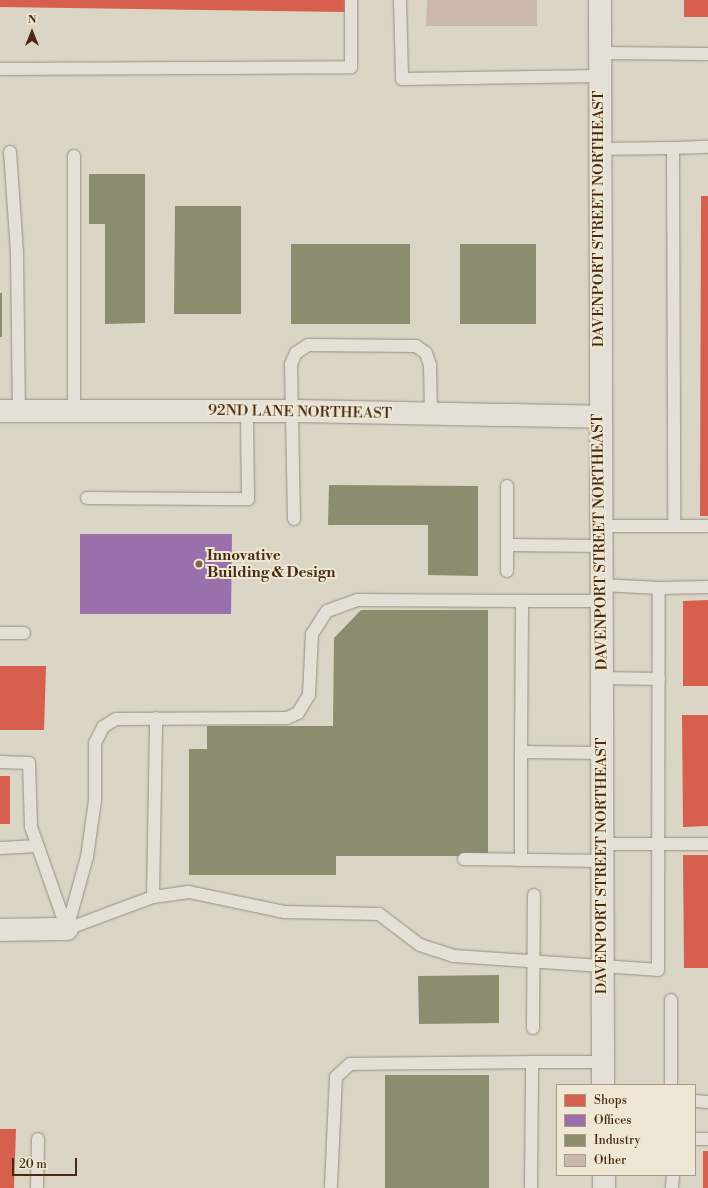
<!DOCTYPE html>
<html>
<head>
<meta charset="utf-8">
<style>
	body { margin:0 }
	#map { position:relative; width:708px; height:1188px; overflow:hidden; background:#dbd5c5; font-family:"Libre Bodoni",serif }
	div>[style] { position:absolute }
	.shops>* { inset:0; background:#d6604d }
	.offices>* { inset:0; background:#9970ab }
	.industry>* { inset:0; background:#8c8c6e }
	.building>* { inset:0; background:#c9b8ab }
	.roads { filter:drop-shadow(0 0 1px #978f83) drop-shadow(0 0 1px #978f83) }
	.lane>* { height:12px; margin:-6px; padding:0 6px; transform-origin:6px; border-radius:6px; background:#e4e0d8 }
	.street>* { height:22px; margin:-11px; padding:0 11px; transform-origin:11px; border-radius:11px; background:#e4e0d8 }
	.dots>* { width:11px; height:11px; translate:-50% -50%; box-sizing:border-box; border:2px solid #ede7d3; border-radius:50% }
	span { translate:-50% -50%; white-space:nowrap; text-align:center; line-height:1.15; -webkit-text-stroke:4px #ede7d3; paint-order:stroke }
	.street-label { font-size:15px; color:#492a11 }
	.poi-label { font-size:15px; color:#492a11; font-weight:700 }
	.left { translate:0 -50%; text-align:left }
	.legend { position:absolute; left:556px; top:1084px; width:140px; height:92px; box-sizing:border-box; background:#ede7d3; border:1px solid #ab9b85; margin:0; padding:5px 7px; list-style:none; font-size:12px; color:#492a11 }
	.legend li { display:flex; align-items:center; gap:8px; height:20px }
	.legend b { width:20px; border:1px solid #ab9b85 }
	.north { position:absolute; left:12px; top:12px; width:40px; height:40px; -webkit-text-stroke:3px #ede7d3; paint-order:stroke; rotate:0deg; font-size:11px; font-weight:700; line-height:16px; text-align:center; color:#492a11 }
	.north::after { content:''; display:block; margin:auto; width:14px; height:18px; background:#492a11; clip-path:polygon(50% 0,100% 100%,50% 72%,0 100%) }
	.scale { position:absolute; left:12px; top:1158px; width:65px; height:18px; box-sizing:border-box; border:2px solid #492a11; border-top:0; padding-left:5px; font-size:12px; line-height:14px; white-space:nowrap; color:#492a11; -webkit-text-stroke:3px #ede7d3; paint-order:stroke }
</style>
</head>
<body>
<div id="map">
	<div class="shops">
		<i style="clip-path:polygon(0 0,345px 0,345px 12px,0 7px)"></i>
		<i style="clip-path:polygon(684px 0,708px 0,708px 17px,684px 17px)"></i>
		<i style="clip-path:polygon(701px 196px,708px 196px,708px 516px,700px 516px)"></i>
		<i style="clip-path:polygon(708px 600px,708px 686px,683px 686px,683px 601px)"></i>
		<i style="clip-path:polygon(0 666px,46px 666px,44px 730px,0 730px)"></i>
		<i style="clip-path:polygon(682px 715px,708px 715px,708px 826px,683px 827px)"></i>
		<i style="clip-path:polygon(0 776px,10px 776px,10px 824px,0 824px)"></i>
		<i style="clip-path:polygon(683px 855px,708px 855px,708px 968px,684px 968px)"></i>
		<i style="clip-path:polygon(0 1129px,16px 1129px,14px 1188px,0 1188px)"></i>
		<i style="clip-path:polygon(703px 1151px,708px 1151px,708px 1188px,703px 1188px)"></i>
	</div>
	<div class="offices">
		<i style="clip-path:polygon(80px 534px,232px 534px,231px 614px,80px 614px)"></i>
	</div>
	<div class="industry">
		<i style="clip-path:polygon(89px 174px,145px 174px,145px 323px,105px 324px,105px 224px,89px 224px)"></i>
		<i style="clip-path:polygon(175px 206px,241px 206px,241px 314px,174px 314px)"></i>
		<i style="clip-path:polygon(291px 244px,410px 244px,410px 324px,291px 324px)"></i>
		<i style="clip-path:polygon(460px 244px,536px 244px,536px 324px,460px 324px)"></i>
		<i style="clip-path:polygon(0 293px,2px 293px,2px 337px,0 337px)"></i>
		<i style="clip-path:polygon(329px 485px,478px 486px,478px 576px,428px 575px,428px 525px,328px 525px)"></i>
		<i style="clip-path:polygon(361px 610px,488px 610px,488px 856px,336px 856px,336px 875px,189px 875px,189px 749px,207px 749px,207px 726px,333px 726px,334px 638px)"></i>
		<i style="clip-path:polygon(499px 975px,499px 1023px,419px 1024px,418px 976px)"></i>
		<i style="clip-path:polygon(385px 1075px,489px 1075px,489px 1188px,385px 1188px)"></i>
	</div>
	<div class="building">
		<i style="clip-path:polygon(427px 0,537px 0,537px 26px,426px 26px)"></i>
	</div>
	<div class="roads">
		<div class="lane">
			<i style="left:400px;top:0;width:79px;rotate:88.5deg"></i>
			<i style="left:402px;top:79px;width:198px;rotate:-0.9deg"></i>
			<i style="left:600px;top:53px;width:108px;rotate:0.5deg"></i>
			<i style="left:0;top:69px;width:351px;rotate:-0.3deg"></i>
			<i style="left:351px;top:67px;width:67px;rotate:-90deg"></i>
			<i style="left:673px;top:148px;width:35px;rotate:-2deg"></i>
			<i style="left:599px;top:149px;width:74px;rotate:-0.8deg"></i>
			<i style="left:673px;top:148px;width:378px;rotate:89.8deg"></i>
			<i style="left:674px;top:526px;width:73px;rotate:180deg"></i>
			<i style="left:10px;top:152px;width:101px;rotate:86deg"></i>
			<i style="left:17px;top:253px;width:158px;rotate:89.3deg"></i>
			<i style="left:74px;top:156px;width:255px;rotate:90deg"></i>
			<i style="left:507px;top:486px;width:85px;rotate:90deg"></i>
			<i style="left:87px;top:498px;width:161px;rotate:0.4deg"></i>
			<i style="left:248px;top:499px;width:88px;rotate:-90.7deg"></i>
			<i style="left:294px;top:519px;width:155px;rotate:-91.1deg"></i>
			<i style="left:291px;top:364px;width:12px;rotate:-66deg"></i>
			<i style="left:296px;top:353px;width:14px;rotate:-34deg"></i>
			<i style="left:308px;top:345px;width:108px;rotate:0.5deg"></i>
			<i style="left:416px;top:346px;width:12px;rotate:35deg"></i>
			<i style="left:426px;top:353px;width:13px;rotate:72deg"></i>
			<i style="left:430px;top:365px;width:49px;rotate:88.8deg"></i>
			<i style="left:674px;top:526px;width:34px"></i>
			<i style="left:507px;top:545px;width:94px;rotate:0.6deg"></i>
			<i style="left:659px;top:588px;width:49px;rotate:-1.2deg"></i>
			<i style="left:0;top:633px;width:24px"></i>
			<i style="left:602px;top:678px;width:57px;rotate:1deg"></i>
			<i style="left:521px;top:752px;width:151px;rotate:-89.6deg"></i>
			<i style="left:522px;top:601px;width:80px"></i>
			<i style="left:0;top:762px;width:29px;rotate:2deg"></i>
			<i style="left:29px;top:763px;width:64px;rotate:88.2deg"></i>
			<i style="left:31px;top:827px;width:108px;rotate:70.6deg"></i>
			<i style="left:602px;top:844px;width:106px"></i>
			<i style="left:0;top:848px;width:38px;rotate:-3deg"></i>
			<i style="left:464px;top:859px;width:138px;rotate:0.8deg"></i>
			<i style="left:521px;top:860px;width:108px;rotate:-90deg"></i>
			<i style="left:521px;top:752px;width:81px;rotate:0.7deg"></i>
			<i style="left:153px;top:897px;width:179px;rotate:-89deg"></i>
			<i style="left:67px;top:929px;width:92px;rotate:-20.4deg"></i>
			<i style="left:153px;top:897px;width:36px;rotate:-8deg"></i>
			<i style="left:189px;top:892px;width:98px;rotate:11.8deg"></i>
			<i style="left:285px;top:912px;width:94px;rotate:1.2deg"></i>
			<i style="left:379px;top:914px;width:51px;rotate:37.1deg"></i>
			<i style="left:420px;top:945px;width:35px;rotate:18deg"></i>
			<i style="left:453px;top:956px;width:205px;rotate:3.9deg"></i>
			<i style="left:658px;top:970px;width:382px;rotate:-89.9deg"></i>
			<i style="left:659px;top:588px;width:57px;rotate:-177deg"></i>
			<i style="left:67px;top:929px;width:75px;rotate:-74.5deg"></i>
			<i style="left:87px;top:857px;width:58px;rotate:-82deg"></i>
			<i style="left:95px;top:800px;width:57px;rotate:-90deg"></i>
			<i style="left:95px;top:743px;width:18px;rotate:-63deg"></i>
			<i style="left:103px;top:727px;width:15px;rotate:-32deg"></i>
			<i style="left:116px;top:719px;width:171px;rotate:-0.3deg"></i>
			<i style="left:287px;top:718px;width:12px;rotate:-24deg"></i>
			<i style="left:298px;top:713px;width:21px;rotate:-59deg"></i>
			<i style="left:309px;top:695px;width:61px;rotate:-87.2deg"></i>
			<i style="left:312px;top:634px;width:27px;rotate:-57deg"></i>
			<i style="left:327px;top:611px;width:32px;rotate:-20deg"></i>
			<i style="left:357px;top:600px;width:165px;rotate:0.3deg"></i>
			<i style="left:533px;top:1028px;width:133px;rotate:-89.6deg"></i>
			<i style="left:671px;top:1085px;width:85px;rotate:-90deg"></i>
			<i style="left:695px;top:1101px;width:13px;rotate:4deg"></i>
			<i style="left:695px;top:1139px;width:13px"></i>
			<i style="left:331px;top:1186px;width:109px;rotate:-87.4deg"></i>
			<i style="left:336px;top:1077px;width:19px;rotate:-43deg"></i>
			<i style="left:350px;top:1064px;width:182px;rotate:-0.6deg"></i>
			<i style="left:37px;top:1188px;width:49px;rotate:-88.8deg"></i>
			<i style="left:531px;top:1188px;width:126px;rotate:-89.5deg"></i>
			<i style="left:532px;top:1062px;width:71px"></i>
			<i style="left:672px;top:1188px;width:13px;rotate:-86deg"></i>
		</div>
		<div class="street">
			<i style="left:600px;top:0;width:1085px;rotate:89.84deg"></i>
			<i style="left:0;top:411px;width:298px"></i>
			<i style="left:298px;top:411px;width:301px;rotate:1.1deg"></i>
			<i style="left:0;top:930px;width:67px;rotate:-0.9deg"></i>
			<i style="left:604px;top:1175px;width:13px;rotate:90deg"></i>
		</div>
	</div>
	<div class="dots">
		<i style="left:199px;top:564px;background:#7c6650"></i>
	</div>
	<div class="street-label">
		<span style="left:599px;top:219px;rotate:-90deg">DAVENPORT STREET NORTHEAST</span>
		<span style="left:300px;top:412px;rotate:1deg">92ND LANE NORTHEAST</span>
		<span style="left:600px;top:542px;rotate:-91deg">DAVENPORT STREET NORTHEAST</span>
		<span style="left:602px;top:866px;rotate:-90deg">DAVENPORT STREET NORTHEAST</span>
	</div>
	<div class="poi-label">
		<span class="left" style="left:207px;top:564px">Innovative<br>Building &amp; Design</span>
	</div>
	<ul class="legend">
	<li><b style="height:11px;background:#d6604d"></b>Shops</li>
	<li><b style="height:11px;background:#9970ab"></b>Offices</li>
	<li><b style="height:11px;background:#8c8c6e"></b>Industry</li>
	<li><b style="height:11px;background:#c9b8ab"></b>Other</li>
	</ul>
	<div class="north">N</div>
	<div class="scale">20 m</div>
</div>
</body>
</html>
